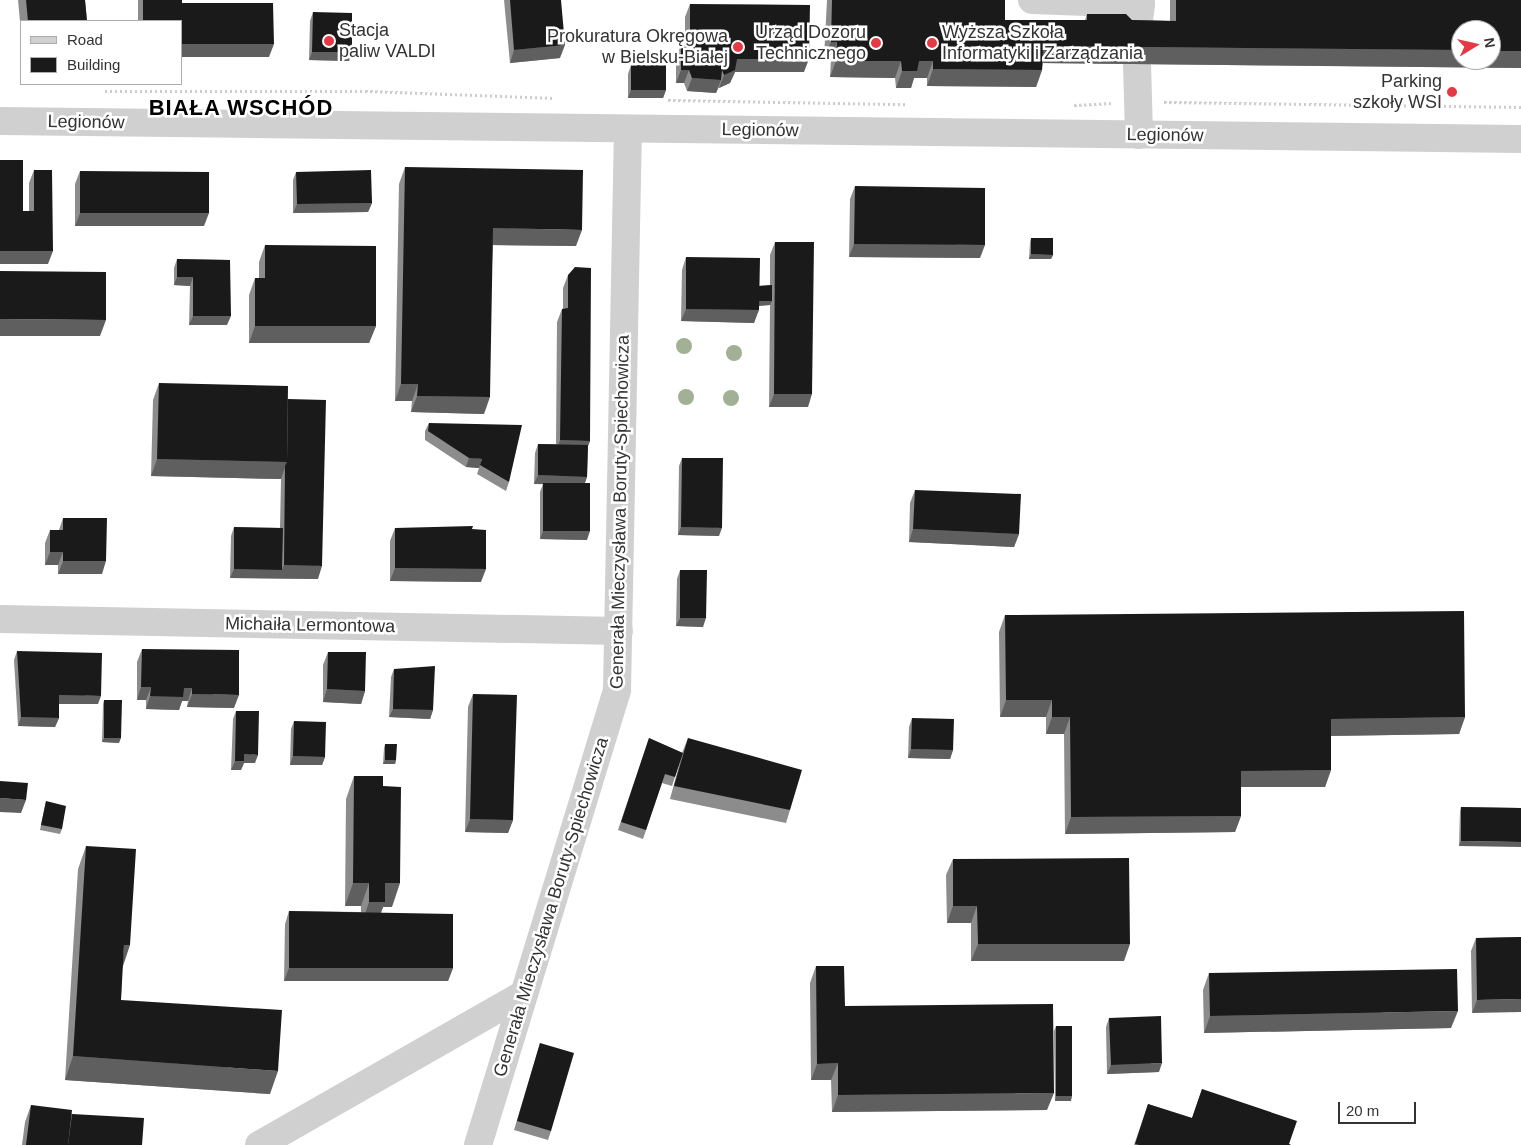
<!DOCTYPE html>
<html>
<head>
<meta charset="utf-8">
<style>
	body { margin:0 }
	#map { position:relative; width:1521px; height:1145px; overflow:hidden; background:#fff; font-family:Arial,sans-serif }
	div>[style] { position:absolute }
	.path>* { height:3px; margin-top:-1.5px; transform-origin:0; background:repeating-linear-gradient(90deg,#cdcdcd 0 2.5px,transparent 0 5px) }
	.minor>* { height:28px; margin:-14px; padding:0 14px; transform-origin:14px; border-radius:14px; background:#d0d0d0 }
	.trees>* { width:16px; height:16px; margin:-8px; border-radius:50%; background:#a2b095 }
	.wall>* { inset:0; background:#8c8c8c }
	.shaded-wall>* { inset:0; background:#5f5f5f }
	.building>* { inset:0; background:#1a1a1a }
	.dots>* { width:14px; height:14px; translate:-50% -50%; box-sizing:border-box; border:2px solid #fff; border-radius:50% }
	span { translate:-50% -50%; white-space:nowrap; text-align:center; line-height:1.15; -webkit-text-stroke:5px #fff; paint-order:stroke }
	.poi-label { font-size:18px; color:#333 }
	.left { translate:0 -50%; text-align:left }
	.right { translate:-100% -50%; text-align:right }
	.street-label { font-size:18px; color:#333 }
	.district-label { font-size:22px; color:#000; font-weight:700; letter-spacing:1px }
	.legend { position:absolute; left:20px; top:20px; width:162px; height:65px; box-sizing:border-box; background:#fff; border:1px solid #adadad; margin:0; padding:6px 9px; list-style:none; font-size:15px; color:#333 }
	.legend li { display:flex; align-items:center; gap:10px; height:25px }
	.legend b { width:25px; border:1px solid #adadad }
	.north { position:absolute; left:1451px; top:20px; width:50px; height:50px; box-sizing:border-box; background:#fff; border:1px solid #adadad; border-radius:50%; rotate:81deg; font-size:14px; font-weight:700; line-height:20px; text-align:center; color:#333 }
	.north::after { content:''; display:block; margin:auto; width:18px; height:22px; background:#e63946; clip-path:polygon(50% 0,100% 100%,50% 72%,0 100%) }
	.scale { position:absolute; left:1338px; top:1102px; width:78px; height:22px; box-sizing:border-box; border:2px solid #333; border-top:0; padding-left:6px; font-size:15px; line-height:18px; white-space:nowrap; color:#333; -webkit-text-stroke:4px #fff; paint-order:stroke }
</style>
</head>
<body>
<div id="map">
	<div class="path">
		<i style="left:105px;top:91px;width:260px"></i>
		<i style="left:365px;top:91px;width:190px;rotate:2.1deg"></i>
		<i style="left:668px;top:100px;width:239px;rotate:1deg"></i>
		<i style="left:1164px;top:102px;width:357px;rotate:0.8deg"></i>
		<i style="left:1074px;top:105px;width:39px;rotate:-3deg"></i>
	</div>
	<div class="minor">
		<i style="left:1032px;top:0;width:109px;rotate:2.1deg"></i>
		<i style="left:1141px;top:4px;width:33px;rotate:97deg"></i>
		<i style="left:1137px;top:63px;width:72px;rotate:88.4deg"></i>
		<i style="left:0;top:121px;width:1521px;rotate:0.68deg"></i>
		<i style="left:0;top:619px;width:619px;rotate:1.11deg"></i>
		<i style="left:259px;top:1145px;width:305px;rotate:-29.7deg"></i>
		<i style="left:478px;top:1145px;width:476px;rotate:-73deg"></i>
		<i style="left:617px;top:690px;width:561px;rotate:-88.88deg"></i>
	</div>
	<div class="trees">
		<i style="left:684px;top:346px"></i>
		<i style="left:734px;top:353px"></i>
		<i style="left:686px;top:397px"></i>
		<i style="left:731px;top:398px"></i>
	</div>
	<div class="wall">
		<i style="clip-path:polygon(18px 0,85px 0,87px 21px,21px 21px,21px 32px)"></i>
		<i style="clip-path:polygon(138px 0,182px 0,182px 3px,269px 57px,181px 57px,181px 21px,138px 21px)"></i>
		<i style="clip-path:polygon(504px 0,561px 0,560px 58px,510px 63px)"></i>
		<i style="clip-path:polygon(827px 0,1005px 0,1005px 20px,1085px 20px,1087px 14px,1132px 20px,1170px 21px,1170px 0,1521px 0,1521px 68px,1043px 63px,1042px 70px,1036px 87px,927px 86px,927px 78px,914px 78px,911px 88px,896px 88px,895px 78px,830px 77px,831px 59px,824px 58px)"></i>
		<i style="clip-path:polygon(690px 4px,804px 72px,735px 72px,730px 83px,719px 88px,719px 87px,716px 93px,687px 91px,684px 83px,676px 83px,676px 58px,681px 45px,685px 45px,685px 17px)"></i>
		<i style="clip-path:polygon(313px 12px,349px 61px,309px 60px,310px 21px)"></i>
		<i style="clip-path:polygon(631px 65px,666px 90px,663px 98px,628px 98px,628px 74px)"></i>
		<i style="clip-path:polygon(405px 167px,576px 246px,493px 245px,484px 414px,411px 412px,412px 401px,395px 401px,399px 184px)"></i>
		<i style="clip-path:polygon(34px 170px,48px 264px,23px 211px,29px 211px,29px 183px)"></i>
		<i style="clip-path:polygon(80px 171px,204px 226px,75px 226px,75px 184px)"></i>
		<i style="clip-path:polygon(296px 172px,372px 203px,368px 212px,293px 213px,293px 180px)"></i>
		<i style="clip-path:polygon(855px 186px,980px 258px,849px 257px,850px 199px)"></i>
		<i style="clip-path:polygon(1031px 238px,1053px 255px,1051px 259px,1029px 259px,1030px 242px)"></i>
		<i style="clip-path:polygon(775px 242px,808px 407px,769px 407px,770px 305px,759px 306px,754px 323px,681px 321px,682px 270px,686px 257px,759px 286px,770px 285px,770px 255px)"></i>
		<i style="clip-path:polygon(265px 245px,376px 326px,369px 343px,249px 343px,249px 295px,255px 278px,259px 278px,259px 262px)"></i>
		<i style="clip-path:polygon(177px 259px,230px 260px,227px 325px,189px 325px,190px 286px,174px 285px,174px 268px)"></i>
		<i style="clip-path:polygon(568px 275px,590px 441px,588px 445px,587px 477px,585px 483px,587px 540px,540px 539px,540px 492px,543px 484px,534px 484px,535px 453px,538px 444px,556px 444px,557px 322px,562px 309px,563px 309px,563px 288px)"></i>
		<i style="clip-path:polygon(159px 383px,288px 399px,318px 579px,230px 578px,231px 536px,234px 527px,280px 528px,281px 479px,151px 476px,153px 400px)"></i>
		<i style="clip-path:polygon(429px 423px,509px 482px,506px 491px,477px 474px,479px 468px,466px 467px,425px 440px,425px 431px)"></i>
		<i style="clip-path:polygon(682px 458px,719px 536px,678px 535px,679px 466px)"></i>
		<i style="clip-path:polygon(915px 490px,1019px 534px,1014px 547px,909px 542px,910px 503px)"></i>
		<i style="clip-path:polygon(63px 518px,102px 574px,58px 574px,58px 565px,45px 565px,45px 543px,50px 530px,59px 530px)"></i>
		<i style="clip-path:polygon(395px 528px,472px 529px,481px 582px,390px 581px,390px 541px)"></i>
		<i style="clip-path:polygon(680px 570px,703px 627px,676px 626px,677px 579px)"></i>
		<i style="clip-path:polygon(1005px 615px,1465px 717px,1459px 734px,1331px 736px,1331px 770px,1325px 787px,1241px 787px,1241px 816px,1235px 832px,1065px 834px,1064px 734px,1046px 734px,1046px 717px,1000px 717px,999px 632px)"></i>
		<i style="clip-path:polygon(142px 649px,234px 708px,187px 707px,188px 701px,182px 701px,179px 710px,146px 709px,146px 700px,137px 700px,137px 662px)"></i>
		<i style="clip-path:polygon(17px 651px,98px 704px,59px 704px,59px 718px,55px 727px,18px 726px,14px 660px)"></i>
		<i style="clip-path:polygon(328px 652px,365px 691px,361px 704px,323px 702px,323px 665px)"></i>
		<i style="clip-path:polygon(394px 669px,433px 710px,430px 719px,389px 717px,391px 677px)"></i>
		<i style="clip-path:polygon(473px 694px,513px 820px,508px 833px,465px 832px,468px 707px)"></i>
		<i style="clip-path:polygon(104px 700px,119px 743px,102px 742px,103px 704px)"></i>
		<i style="clip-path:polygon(236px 711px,255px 763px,244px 763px,241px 770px,231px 770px,233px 719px)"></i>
		<i style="clip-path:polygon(912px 718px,953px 750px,950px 759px,908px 758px,909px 727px)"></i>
		<i style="clip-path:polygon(294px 721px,325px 757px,322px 765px,290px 765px,291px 729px)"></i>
		<i style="clip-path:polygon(649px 738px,682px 753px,688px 738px,790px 810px,786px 823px,670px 799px,681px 758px,672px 786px,662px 783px,643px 839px,618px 830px)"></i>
		<i style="clip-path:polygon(385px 744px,396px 760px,395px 764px,383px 764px,384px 748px)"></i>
		<i style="clip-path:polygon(354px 776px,383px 786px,392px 907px,383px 907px,381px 913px,453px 968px,448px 981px,284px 981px,285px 924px,289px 911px,361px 912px,361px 906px,345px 906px,346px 799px)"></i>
		<i style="clip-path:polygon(46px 801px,62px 829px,60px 834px,40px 830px)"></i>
		<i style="clip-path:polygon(1461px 807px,1521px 808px,1459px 846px,1460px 811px)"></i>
		<i style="clip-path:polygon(86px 846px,122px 967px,121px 1000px,270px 1094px,65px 1080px,78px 869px)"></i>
		<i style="clip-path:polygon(953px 859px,1124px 961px,971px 961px,971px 923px,947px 923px,946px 875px)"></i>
		<i style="clip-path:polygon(1521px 937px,1472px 1013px,1471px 951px,1476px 938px)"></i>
		<i style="clip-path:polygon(816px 966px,845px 1006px,1047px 1110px,832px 1112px,831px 1080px,811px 1080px,810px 983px)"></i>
		<i style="clip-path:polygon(1209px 973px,1451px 1028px,1204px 1033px,1203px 990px)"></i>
		<i style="clip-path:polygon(1109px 1018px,1159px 1072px,1107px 1074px,1106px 1027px)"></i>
		<i style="clip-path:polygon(1056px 1026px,1071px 1101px,1055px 1101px,1054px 1031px)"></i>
		<i style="clip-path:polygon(540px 1043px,551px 1131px,548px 1140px,514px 1130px)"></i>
		<i style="clip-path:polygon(1202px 1089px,1289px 1144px,1291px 1145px,1134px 1145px,1148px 1104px,1192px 1118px)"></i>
		<i style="clip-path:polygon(31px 1105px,72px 1114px,142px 1145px,22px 1145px,25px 1122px)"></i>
	</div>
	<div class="shaded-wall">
		<i style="clip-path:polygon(831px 42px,837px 42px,831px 59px,824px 58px)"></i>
		<i style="clip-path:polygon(181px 44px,274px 44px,269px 57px,181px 57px)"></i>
		<i style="clip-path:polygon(565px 45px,560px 58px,510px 63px,514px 50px)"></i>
		<i style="clip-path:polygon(1043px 46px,1461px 50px,1461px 60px,1491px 60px,1491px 51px,1521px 51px,1521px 68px,1037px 63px)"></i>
		<i style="clip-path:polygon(312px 52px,352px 52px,349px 61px,309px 60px)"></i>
		<i style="clip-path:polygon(737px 59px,809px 59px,804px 72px,735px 72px,730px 83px,719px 88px,724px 75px)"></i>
		<i style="clip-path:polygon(836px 61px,901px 61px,895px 78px,830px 77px)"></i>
		<i style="clip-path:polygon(919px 61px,933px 61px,927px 78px,914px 78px,911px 88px,896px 88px,902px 71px)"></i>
		<i style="clip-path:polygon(933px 69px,1042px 70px,1036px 87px,927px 86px)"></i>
		<i style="clip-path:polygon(681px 70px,689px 70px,684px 83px,676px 83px)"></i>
		<i style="clip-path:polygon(692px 78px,721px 80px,716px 93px,687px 91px)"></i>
		<i style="clip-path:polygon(631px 90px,666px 90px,663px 98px,628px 98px)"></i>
		<i style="clip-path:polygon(372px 203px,368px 212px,293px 213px,297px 204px)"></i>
		<i style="clip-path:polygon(80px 213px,209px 213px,204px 226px,75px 226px)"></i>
		<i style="clip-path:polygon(493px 228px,582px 230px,576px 246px,487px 245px)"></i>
		<i style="clip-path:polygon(854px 244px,985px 245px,980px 258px,849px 257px)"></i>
		<i style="clip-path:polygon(0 251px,53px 251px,48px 264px,0 264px)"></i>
		<i style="clip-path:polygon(1031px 254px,1053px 255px,1051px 259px,1029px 259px)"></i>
		<i style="clip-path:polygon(177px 277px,193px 277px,190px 286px,174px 285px)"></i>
		<i style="clip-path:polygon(756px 301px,772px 301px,770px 305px,754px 306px)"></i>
		<i style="clip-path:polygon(686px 309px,759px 310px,754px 323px,681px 321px)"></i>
		<i style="clip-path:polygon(193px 316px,231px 316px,227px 325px,189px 325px)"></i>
		<i style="clip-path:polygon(0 319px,106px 320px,100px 336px,0 336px)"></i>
		<i style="clip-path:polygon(255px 326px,376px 326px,369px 343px,249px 343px)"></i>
		<i style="clip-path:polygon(401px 384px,418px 384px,412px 401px,395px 401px)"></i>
		<i style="clip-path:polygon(774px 394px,812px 394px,808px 407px,769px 407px)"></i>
		<i style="clip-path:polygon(417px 396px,490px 397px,484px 414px,411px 412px)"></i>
		<i style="clip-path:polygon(560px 440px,590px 441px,585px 454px,556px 453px)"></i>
		<i style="clip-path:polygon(469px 458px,482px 459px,479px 468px,466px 467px)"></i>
		<i style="clip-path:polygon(157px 459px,287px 462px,281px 479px,151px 476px)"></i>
		<i style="clip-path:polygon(538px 475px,587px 477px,584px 485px,534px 484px)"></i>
		<i style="clip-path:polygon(681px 527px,722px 528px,719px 536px,678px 535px)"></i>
		<i style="clip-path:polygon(913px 529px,1019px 534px,1014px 547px,909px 542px)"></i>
		<i style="clip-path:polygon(543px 531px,590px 531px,587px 540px,540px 539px)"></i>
		<i style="clip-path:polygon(50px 552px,63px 552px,58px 565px,45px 565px)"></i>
		<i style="clip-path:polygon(63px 561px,106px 561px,102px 574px,58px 574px)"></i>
		<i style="clip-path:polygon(284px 565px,322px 566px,318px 579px,230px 578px,234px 569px,282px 570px)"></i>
		<i style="clip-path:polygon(395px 568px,486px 569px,481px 582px,390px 581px)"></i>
		<i style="clip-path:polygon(680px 618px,706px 618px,703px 627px,676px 626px)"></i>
		<i style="clip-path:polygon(141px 687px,151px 687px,146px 700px,137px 700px)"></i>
		<i style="clip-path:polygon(184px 688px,192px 688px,188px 701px,182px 701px,179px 710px,146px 709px,150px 696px)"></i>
		<i style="clip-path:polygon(327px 689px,365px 691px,361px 704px,323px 702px)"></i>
		<i style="clip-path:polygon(192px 694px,239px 695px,234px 708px,187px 707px)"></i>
		<i style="clip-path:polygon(59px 695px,101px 696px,98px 704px,56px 704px)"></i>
		<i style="clip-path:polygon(1006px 700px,1052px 700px,1046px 717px,1000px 717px)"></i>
		<i style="clip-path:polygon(393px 709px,433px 710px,430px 719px,389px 717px)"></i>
		<i style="clip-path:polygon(21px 717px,59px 718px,55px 727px,18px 726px)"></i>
		<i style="clip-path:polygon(1052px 717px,1070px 717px,1064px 734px,1046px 734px)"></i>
		<i style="clip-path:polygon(1465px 717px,1459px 734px,1325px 736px,1331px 719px)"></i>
		<i style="clip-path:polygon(104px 738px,121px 738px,119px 743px,102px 742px)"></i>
		<i style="clip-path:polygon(911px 749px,953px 750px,950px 759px,908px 758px)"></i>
		<i style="clip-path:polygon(244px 754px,258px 755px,255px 763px,244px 763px,241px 770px,231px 770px,235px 761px)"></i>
		<i style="clip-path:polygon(293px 756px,325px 757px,322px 765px,290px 765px)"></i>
		<i style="clip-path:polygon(385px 760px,396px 760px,395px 764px,383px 764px)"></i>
		<i style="clip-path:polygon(1331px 770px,1325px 787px,1234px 787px,1241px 771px)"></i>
		<i style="clip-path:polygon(0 798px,26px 800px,21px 813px,0 812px)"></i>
		<i style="clip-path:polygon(1241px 816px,1235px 832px,1065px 834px,1071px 817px)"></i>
		<i style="clip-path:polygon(470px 819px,513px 820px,508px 833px,465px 832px)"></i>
		<i style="clip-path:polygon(1461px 841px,1521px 842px,1521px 847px,1459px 846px)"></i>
		<i style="clip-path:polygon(353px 883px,369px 883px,361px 906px,345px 906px)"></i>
		<i style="clip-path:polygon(385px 883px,400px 883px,392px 907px,383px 907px,376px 926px,361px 926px,369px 902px)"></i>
		<i style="clip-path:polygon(953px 906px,977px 906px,971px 923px,947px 923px)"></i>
		<i style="clip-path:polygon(978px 944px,1130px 944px,1124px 961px,971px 961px)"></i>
		<i style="clip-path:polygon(124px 945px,130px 945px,122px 969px)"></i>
		<i style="clip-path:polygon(289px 968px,453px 968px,448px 981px,284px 981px)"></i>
		<i style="clip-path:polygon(1521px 999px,1521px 1012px,1472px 1013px,1477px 1000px)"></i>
		<i style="clip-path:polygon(1458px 1011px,1451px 1028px,1204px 1033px,1210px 1016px)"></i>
		<i style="clip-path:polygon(73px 1056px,278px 1071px,270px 1094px,65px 1080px)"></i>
		<i style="clip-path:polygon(838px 1063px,831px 1080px,811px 1080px,817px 1064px)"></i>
		<i style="clip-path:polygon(1162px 1063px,1159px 1072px,1107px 1074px,1111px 1065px)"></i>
		<i style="clip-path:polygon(1054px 1093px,1047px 1110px,832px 1112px,838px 1095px)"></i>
		<i style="clip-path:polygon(1056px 1096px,1072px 1096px,1071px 1101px,1055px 1101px)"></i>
	</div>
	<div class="building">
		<i style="clip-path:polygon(26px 0,85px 0,87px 21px,28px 21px)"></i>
		<i style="clip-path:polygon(143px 0,182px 0,182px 3px,273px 3px,274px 44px,181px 44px,181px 21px,143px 21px)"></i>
		<i style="clip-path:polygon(510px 0,561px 0,565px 45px,514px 50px)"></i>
		<i style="clip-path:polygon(832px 0,1005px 0,1005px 20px,1087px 20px,1087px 14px,1126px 14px,1132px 20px,1176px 21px,1176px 0,1521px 0,1521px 51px,1491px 51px,1491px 30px,1461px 30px,1461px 50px,1043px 46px,1042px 70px,933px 69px,933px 61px,919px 61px,917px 71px,902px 71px,901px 61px,836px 61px,837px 42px,831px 42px)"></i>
		<i style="clip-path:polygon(690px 4px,810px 5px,809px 59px,737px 59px,735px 70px,724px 75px,722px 70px,721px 80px,692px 78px,689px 70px,681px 70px,681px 45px,690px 45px)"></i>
		<i style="clip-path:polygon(313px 12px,352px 13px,352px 52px,312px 52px)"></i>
		<i style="clip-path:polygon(631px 65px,666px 65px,666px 90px,631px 90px)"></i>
		<i style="clip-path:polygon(0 160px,23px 160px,23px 211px,34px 211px,34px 170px,52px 170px,53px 251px,0 251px)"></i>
		<i style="clip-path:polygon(405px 167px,583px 170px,582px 230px,493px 228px,490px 397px,417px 396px,418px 384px,401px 384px)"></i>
		<i style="clip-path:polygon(371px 170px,372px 203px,297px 204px,296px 172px)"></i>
		<i style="clip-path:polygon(80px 171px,209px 172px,209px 213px,80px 213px)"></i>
		<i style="clip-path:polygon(855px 186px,985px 188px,985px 245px,854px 244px)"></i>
		<i style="clip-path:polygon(1031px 238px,1053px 238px,1053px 255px,1031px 254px)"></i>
		<i style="clip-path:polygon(775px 242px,814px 242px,812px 394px,774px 394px)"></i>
		<i style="clip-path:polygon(265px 245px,376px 246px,376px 326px,255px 326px,255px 278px,265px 278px)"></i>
		<i style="clip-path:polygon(686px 257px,760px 258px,759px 310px,686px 309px)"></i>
		<i style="clip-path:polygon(177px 259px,230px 260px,231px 316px,193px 316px,193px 277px,177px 277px)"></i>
		<i style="clip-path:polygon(575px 267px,591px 268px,590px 441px,560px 440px,562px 309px,568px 308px,568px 275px)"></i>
		<i style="clip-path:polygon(0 271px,106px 272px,106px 320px,0 319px)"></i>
		<i style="clip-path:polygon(772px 285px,772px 301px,759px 301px,759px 286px)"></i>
		<i style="clip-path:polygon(159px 383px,288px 386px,287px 462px,157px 459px)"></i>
		<i style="clip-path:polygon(288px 399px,326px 400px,322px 566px,284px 565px,285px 466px,287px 462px)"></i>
		<i style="clip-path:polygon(429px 423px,522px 425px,509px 482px,480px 465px,482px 459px,469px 458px,428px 431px)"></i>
		<i style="clip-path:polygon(538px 444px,588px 445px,587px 477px,538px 475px)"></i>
		<i style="clip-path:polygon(682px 458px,723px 458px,722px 528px,681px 527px)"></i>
		<i style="clip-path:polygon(543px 483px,590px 483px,590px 531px,543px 531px)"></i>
		<i style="clip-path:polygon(915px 490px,1021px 494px,1019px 534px,913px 529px)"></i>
		<i style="clip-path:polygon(63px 518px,107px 518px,106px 561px,63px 561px,63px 552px,50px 552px,50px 530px,63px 530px)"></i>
		<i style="clip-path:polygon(473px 526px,472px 529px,486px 530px,486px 569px,395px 568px,395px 528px)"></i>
		<i style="clip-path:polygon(234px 527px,283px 528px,282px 570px,234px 569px)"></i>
		<i style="clip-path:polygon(680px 570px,707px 570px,706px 618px,680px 618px)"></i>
		<i style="clip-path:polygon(1464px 611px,1465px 717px,1331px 719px,1331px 770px,1241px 771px,1241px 816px,1071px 817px,1070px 717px,1052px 717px,1052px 700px,1006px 700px,1005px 615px)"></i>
		<i style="clip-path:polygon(142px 649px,239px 650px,239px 695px,192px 694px,192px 688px,184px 688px,183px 697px,150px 696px,151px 687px,141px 687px)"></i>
		<i style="clip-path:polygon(17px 651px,102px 653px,101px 696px,59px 695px,59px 718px,21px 717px)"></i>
		<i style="clip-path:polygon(328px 652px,366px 652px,365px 691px,327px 689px)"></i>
		<i style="clip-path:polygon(435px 666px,433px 710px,393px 709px,394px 669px)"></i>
		<i style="clip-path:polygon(473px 694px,517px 695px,513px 820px,470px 819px)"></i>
		<i style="clip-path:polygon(104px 700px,122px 700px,121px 738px,104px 738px)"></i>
		<i style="clip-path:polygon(236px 711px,259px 711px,258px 755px,244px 754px,244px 761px,235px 761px)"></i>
		<i style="clip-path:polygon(912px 718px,954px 719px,953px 750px,911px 749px)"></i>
		<i style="clip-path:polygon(294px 721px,326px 722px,325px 757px,293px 756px)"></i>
		<i style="clip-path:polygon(649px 738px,683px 753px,675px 777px,665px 774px,646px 830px,621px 822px)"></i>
		<i style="clip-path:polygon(688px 738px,802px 770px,790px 810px,674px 786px)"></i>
		<i style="clip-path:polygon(385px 744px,397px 744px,396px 760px,385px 760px)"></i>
		<i style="clip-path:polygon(354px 776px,383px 776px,383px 786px,401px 787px,400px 883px,385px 883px,385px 902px,369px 902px,369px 883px,353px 883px)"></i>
		<i style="clip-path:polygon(0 781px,28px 783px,26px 800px,0 798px)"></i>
		<i style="clip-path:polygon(46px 801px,66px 806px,62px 829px,41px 825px)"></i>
		<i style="clip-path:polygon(1461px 807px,1521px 808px,1521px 842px,1461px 841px)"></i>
		<i style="clip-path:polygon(86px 846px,136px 849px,130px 945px,124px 945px,121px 1000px,282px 1010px,278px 1071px,73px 1056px)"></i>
		<i style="clip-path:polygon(1129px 858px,1130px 944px,978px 944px,977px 906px,953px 906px,953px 859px)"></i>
		<i style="clip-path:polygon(289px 911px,453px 914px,453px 968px,289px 968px)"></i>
		<i style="clip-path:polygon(1521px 937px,1521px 999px,1477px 1000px,1476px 938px)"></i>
		<i style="clip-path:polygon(816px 966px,844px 966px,845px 1006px,1053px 1004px,1054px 1093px,838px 1095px,838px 1063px,817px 1064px)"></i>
		<i style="clip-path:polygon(1457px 969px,1458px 1011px,1210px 1016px,1209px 973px)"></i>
		<i style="clip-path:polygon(1161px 1016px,1162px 1063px,1111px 1065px,1109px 1018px)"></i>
		<i style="clip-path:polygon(1056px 1026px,1072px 1026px,1072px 1096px,1056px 1096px)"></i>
		<i style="clip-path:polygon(540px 1043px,574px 1053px,551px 1131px,517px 1121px)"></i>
		<i style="clip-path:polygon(1202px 1089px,1297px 1121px,1289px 1144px,1291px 1145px,1139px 1145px,1135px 1144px,1148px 1104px,1192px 1118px)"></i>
		<i style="clip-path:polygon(31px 1105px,72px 1110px,68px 1145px,26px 1145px)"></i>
		<i style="clip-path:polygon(72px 1114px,144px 1118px,142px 1145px,68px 1145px)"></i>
	</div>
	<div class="dots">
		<i style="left:329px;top:41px;background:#e63946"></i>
		<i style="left:876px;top:43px;background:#e63946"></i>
		<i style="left:932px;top:43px;background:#e63946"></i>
		<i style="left:738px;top:47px;background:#e63946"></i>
		<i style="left:1452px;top:92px;background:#e63946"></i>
	</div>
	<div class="poi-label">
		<span class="left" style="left:339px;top:41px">Stacja<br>paliw VALDI</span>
		<span class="right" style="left:866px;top:43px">Urząd Dozoru<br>Technicznego</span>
		<span class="left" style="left:942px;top:43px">Wyższa Szkoła<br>Informatyki i Zarządzania</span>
		<span class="right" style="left:728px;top:47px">Prokuratura Okręgowa<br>w Bielsku-Białej</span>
		<span class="right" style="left:1442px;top:92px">Parking<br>szkoły WSI</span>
	</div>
	<div class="street-label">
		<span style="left:86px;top:122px;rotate:1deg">Legionów</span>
		<span style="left:760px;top:130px;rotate:1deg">Legionów</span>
		<span style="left:1165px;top:135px;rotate:1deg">Legionów</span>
		<span style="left:620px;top:512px;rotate:-89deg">Generała Mieczysława Boruty-Spiechowicza</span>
		<span style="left:310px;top:625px;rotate:1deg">Michaiła Lermontowa</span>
		<span style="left:551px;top:907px;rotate:-73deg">Generała Mieczysława Boruty-Spiechowicza</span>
	</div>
	<div class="district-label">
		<span style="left:241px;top:108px">BIAŁA WSCHÓD</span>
	</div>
	<ul class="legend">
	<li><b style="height:6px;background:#d0d0d0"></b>Road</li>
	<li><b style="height:14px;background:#1a1a1a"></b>Building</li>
	</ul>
	<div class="north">N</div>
	<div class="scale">20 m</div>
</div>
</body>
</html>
